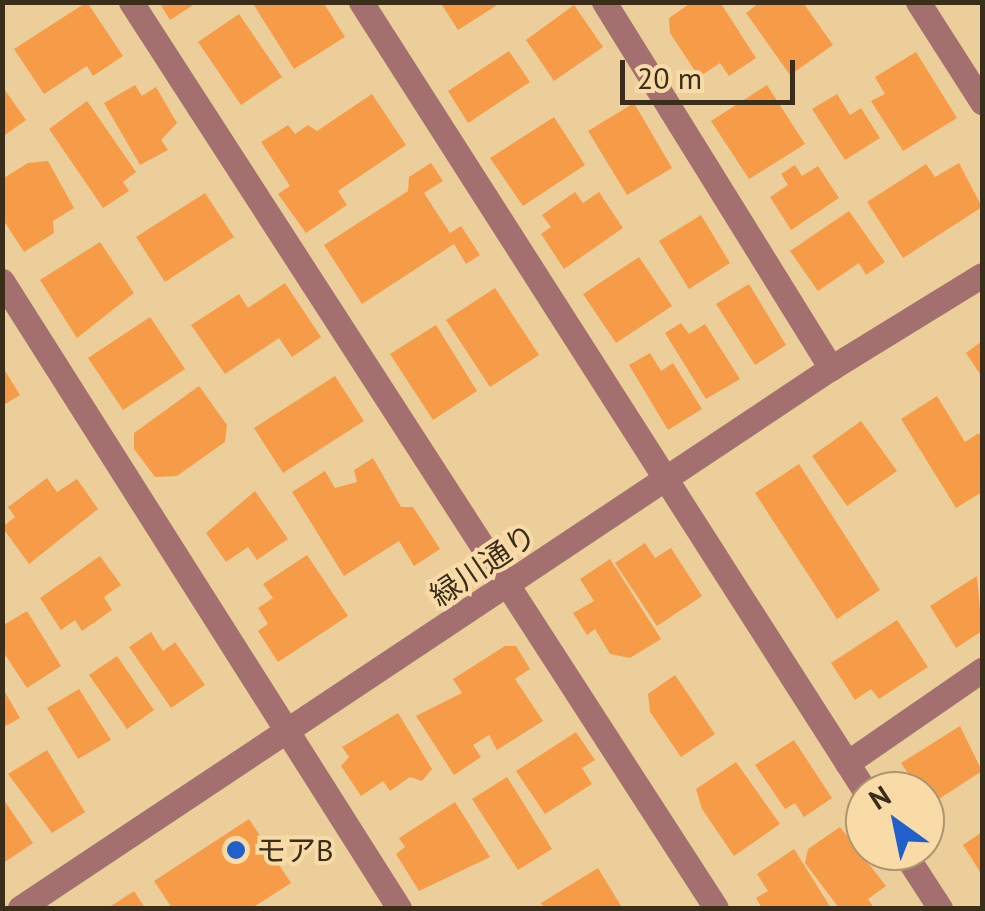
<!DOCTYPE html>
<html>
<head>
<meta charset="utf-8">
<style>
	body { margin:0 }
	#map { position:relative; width:985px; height:911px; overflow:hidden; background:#ecce9b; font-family:"PT Sans","Noto Sans JP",sans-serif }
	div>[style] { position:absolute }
	.building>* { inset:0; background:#f69c49 }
	.minor>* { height:25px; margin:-12.5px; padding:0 12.5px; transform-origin:12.5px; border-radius:12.5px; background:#a3706f }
	.dots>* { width:28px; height:28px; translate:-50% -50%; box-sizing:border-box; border:5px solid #f9dba8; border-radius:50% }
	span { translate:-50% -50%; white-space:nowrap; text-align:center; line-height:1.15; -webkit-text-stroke:8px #f9dba8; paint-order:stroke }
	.street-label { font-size:30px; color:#3a2e1a }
	.poi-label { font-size:30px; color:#3a2e1a }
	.left { translate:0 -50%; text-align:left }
	.frame { position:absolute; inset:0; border:5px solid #3a2e1a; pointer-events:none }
	.north { position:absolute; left:845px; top:771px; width:100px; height:100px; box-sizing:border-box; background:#f9dba8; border:2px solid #ad966f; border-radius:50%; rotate:327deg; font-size:28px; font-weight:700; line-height:40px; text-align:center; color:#3a2e1a }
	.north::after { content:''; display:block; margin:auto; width:35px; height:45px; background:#2160cc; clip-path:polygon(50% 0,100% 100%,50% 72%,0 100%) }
	.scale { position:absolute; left:620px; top:60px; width:175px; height:45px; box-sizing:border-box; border:5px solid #3a2e1a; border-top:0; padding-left:12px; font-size:30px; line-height:35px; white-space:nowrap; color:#3a2e1a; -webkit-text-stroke:8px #f9dba8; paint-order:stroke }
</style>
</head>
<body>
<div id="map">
	<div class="building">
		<i style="clip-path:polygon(87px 2px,123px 56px,93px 76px,87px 66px,44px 94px,14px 49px)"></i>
		<i style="clip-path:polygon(159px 2px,198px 2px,170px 20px)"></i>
		<i style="clip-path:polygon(252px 2px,323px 2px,345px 37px,294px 69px)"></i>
		<i style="clip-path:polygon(440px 2px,502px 2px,458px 30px)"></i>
		<i style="clip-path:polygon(692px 2px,720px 2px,756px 58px,729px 76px,720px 63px,699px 77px,670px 33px,669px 18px)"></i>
		<i style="clip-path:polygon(760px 2px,804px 4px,833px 45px,790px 75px,746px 13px)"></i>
		<i style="clip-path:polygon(574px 5px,603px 47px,554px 81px,526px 40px)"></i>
		<i style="clip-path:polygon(239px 14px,282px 77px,241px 105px,198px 42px)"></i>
		<i style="clip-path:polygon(509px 51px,530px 82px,468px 123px,448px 91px)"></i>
		<i style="clip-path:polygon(916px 52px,957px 118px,903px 151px,871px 101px,885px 94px,875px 77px)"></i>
		<i style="clip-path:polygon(135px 85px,142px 96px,156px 87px,177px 123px,161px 140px,168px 150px,140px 165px,104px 103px)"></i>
		<i style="clip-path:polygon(767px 85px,805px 144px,749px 179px,711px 121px)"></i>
		<i style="clip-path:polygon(2px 86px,26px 120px,2px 137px)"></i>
		<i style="clip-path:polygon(372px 94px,406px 145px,338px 191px,347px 205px,306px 233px,278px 194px,290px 186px,261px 142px,288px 125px,295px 134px,308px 125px,317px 131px)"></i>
		<i style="clip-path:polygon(837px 94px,850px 115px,861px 108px,880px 138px,845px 160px,812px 109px)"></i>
		<i style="clip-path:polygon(87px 101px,136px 172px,123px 182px,129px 191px,103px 208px,49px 129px)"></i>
		<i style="clip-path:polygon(634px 103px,672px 168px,627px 195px,588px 131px)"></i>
		<i style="clip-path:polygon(554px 117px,585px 165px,523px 206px,490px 158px)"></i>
		<i style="clip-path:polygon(48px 161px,74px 208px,53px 221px,54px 233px,24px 252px,2px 218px,2px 179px,28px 163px)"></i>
		<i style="clip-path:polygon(431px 163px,443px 181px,424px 193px,450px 233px,461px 226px,480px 255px,466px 264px,454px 244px,362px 304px,324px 245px,408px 191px,409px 177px)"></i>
		<i style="clip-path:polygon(959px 163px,982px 207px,903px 258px,867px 202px,926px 164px,935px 177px)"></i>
		<i style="clip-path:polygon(795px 165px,802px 176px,818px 166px,839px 198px,791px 230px,770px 197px,788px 185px,781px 174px)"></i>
		<i style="clip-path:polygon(575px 192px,583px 203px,599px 192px,623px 228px,564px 269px,541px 234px,551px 227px,542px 215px)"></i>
		<i style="clip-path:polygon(205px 193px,234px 237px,165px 282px,136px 237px)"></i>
		<i style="clip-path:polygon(849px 211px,885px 262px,866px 275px,859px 263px,818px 291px,790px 251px)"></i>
		<i style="clip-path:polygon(701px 215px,730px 263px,689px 289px,659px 241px)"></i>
		<i style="clip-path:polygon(100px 242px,134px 293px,77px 338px,40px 280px)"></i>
		<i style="clip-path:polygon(639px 257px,672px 306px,616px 343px,583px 294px)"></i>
		<i style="clip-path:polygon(285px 283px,321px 337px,292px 357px,279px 338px,225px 374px,191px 325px,239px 294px,248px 308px)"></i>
		<i style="clip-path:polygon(749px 284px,786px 345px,755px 365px,716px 304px)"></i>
		<i style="clip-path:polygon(495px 288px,539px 355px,490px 387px,446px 320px)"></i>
		<i style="clip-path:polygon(150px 317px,185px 369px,123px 410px,88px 358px)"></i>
		<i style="clip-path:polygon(681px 323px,689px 334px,705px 324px,740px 379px,706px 399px,665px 333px)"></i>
		<i style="clip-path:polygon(436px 325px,477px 391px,433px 420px,390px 354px)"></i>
		<i style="clip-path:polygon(982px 341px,982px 377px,966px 353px)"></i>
		<i style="clip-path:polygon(650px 353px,661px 371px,673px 363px,702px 409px,668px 430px,629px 365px)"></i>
		<i style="clip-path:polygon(2px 366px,20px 395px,2px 406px)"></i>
		<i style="clip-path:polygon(335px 376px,364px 421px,283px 473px,254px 428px)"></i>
		<i style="clip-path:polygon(199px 386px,227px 425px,225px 442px,177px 476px,155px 477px,134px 449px,134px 433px)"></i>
		<i style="clip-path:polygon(937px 396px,965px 442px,979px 433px,982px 440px,982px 492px,956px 508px,901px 419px)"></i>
		<i style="clip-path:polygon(861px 421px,897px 471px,847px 506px,812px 456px)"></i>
		<i style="clip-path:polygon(373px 458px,401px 507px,413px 507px,440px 549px,414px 566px,399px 541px,344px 576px,292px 492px,325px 471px,335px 488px,357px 482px,354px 470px)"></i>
		<i style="clip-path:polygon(799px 464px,880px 590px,837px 619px,755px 493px)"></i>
		<i style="clip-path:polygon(47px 478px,57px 492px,77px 479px,98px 509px,29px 564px,2px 527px,15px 517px,8px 507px)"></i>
		<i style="clip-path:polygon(255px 491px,288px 539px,257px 560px,248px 547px,226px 562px,206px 533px)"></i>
		<i style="clip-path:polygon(645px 543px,655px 558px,671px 548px,702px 596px,657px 626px,615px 563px)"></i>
		<i style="clip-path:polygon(307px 555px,348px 616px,278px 662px,258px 631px,268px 624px,258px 608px,273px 598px,263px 584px)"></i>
		<i style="clip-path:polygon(100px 556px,121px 585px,104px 597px,112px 610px,82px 631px,75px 620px,61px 630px,40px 598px)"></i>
		<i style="clip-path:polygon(610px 559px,661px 639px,630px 658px,610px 654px,595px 629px,587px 635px,573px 613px,594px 601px,580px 579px)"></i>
		<i style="clip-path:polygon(977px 576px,982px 631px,956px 648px,930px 606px)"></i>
		<i style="clip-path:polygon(27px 611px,61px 666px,27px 688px,2px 650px,2px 626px)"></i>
		<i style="clip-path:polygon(897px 620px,928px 667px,879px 699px,871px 689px,855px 700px,831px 663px)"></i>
		<i style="clip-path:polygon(151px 632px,163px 651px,175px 642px,205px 685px,171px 708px,129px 647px)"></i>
		<i style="clip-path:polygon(505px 646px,516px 646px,530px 669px,515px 679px,543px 721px,497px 750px,489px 735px,473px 745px,481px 757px,454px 775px,416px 716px,462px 693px,453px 679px)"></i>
		<i style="clip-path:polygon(117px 656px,154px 710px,127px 729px,89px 675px)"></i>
		<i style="clip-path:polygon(675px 675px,715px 734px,681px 757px,650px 712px,648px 694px)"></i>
		<i style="clip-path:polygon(2px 687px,20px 718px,2px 728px)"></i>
		<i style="clip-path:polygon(79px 689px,111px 740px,78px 759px,47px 708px)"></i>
		<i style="clip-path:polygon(398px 713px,432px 769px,422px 781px,410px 777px,390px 791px,383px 781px,361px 796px,341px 766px,349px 757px,342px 747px)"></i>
		<i style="clip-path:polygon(960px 726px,982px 771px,925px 808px,925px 791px,901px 791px,896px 783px,909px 775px,901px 763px)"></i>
		<i style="clip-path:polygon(576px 732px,595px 760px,582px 768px,592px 784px,545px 814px,516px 771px)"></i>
		<i style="clip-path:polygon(794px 740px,832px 798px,804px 817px,795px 803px,785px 809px,755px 765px)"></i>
		<i style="clip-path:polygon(47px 750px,85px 812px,52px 833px,8px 774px)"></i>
		<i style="clip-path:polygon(736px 762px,780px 824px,734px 856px,702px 809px,696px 789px)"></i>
		<i style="clip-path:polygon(507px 777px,552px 849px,518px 870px,472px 799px)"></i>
		<i style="clip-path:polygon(2px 797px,33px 843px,5px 862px,2px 857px)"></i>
		<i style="clip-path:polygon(455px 802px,490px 857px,419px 891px,396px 854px,405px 847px,399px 838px)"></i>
		<i style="clip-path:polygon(249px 819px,291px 883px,252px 908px,172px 908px,154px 881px)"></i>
		<i style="clip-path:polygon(840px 827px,886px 886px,868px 899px,874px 908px,839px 908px,805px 863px,808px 849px)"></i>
		<i style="clip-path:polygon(982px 832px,982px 875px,963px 845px)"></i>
		<i style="clip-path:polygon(794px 849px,831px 908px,762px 908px,756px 898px,768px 891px,757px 874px)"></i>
		<i style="clip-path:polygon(598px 868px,621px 906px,544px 908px,541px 903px)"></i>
		<i style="clip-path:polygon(134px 891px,145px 908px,108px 908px)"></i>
	</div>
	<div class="minor">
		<i style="left:131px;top:2px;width:1078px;rotate:57.15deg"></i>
		<i style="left:361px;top:2px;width:936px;rotate:57.43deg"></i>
		<i style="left:604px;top:2px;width:431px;rotate:58.2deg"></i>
		<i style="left:918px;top:2px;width:119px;rotate:57.4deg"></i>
		<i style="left:2px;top:281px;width:742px;rotate:57.66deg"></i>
		<i style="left:847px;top:763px;width:164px;rotate:-34.6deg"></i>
		<i style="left:903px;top:851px;width:68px;rotate:57deg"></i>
		<i style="left:20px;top:908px;width:974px;rotate:-33.66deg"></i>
		<i style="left:831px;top:368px;width:177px;rotate:-31.6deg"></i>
	</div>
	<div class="dots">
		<i style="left:236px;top:850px;background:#2160cc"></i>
	</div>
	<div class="street-label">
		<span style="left:483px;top:565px;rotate:-34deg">緑川通り</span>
	</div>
	<div class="poi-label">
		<span class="left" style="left:256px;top:850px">モアB</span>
	</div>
	<div class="frame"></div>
	<div class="north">N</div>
	<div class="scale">20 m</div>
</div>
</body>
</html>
